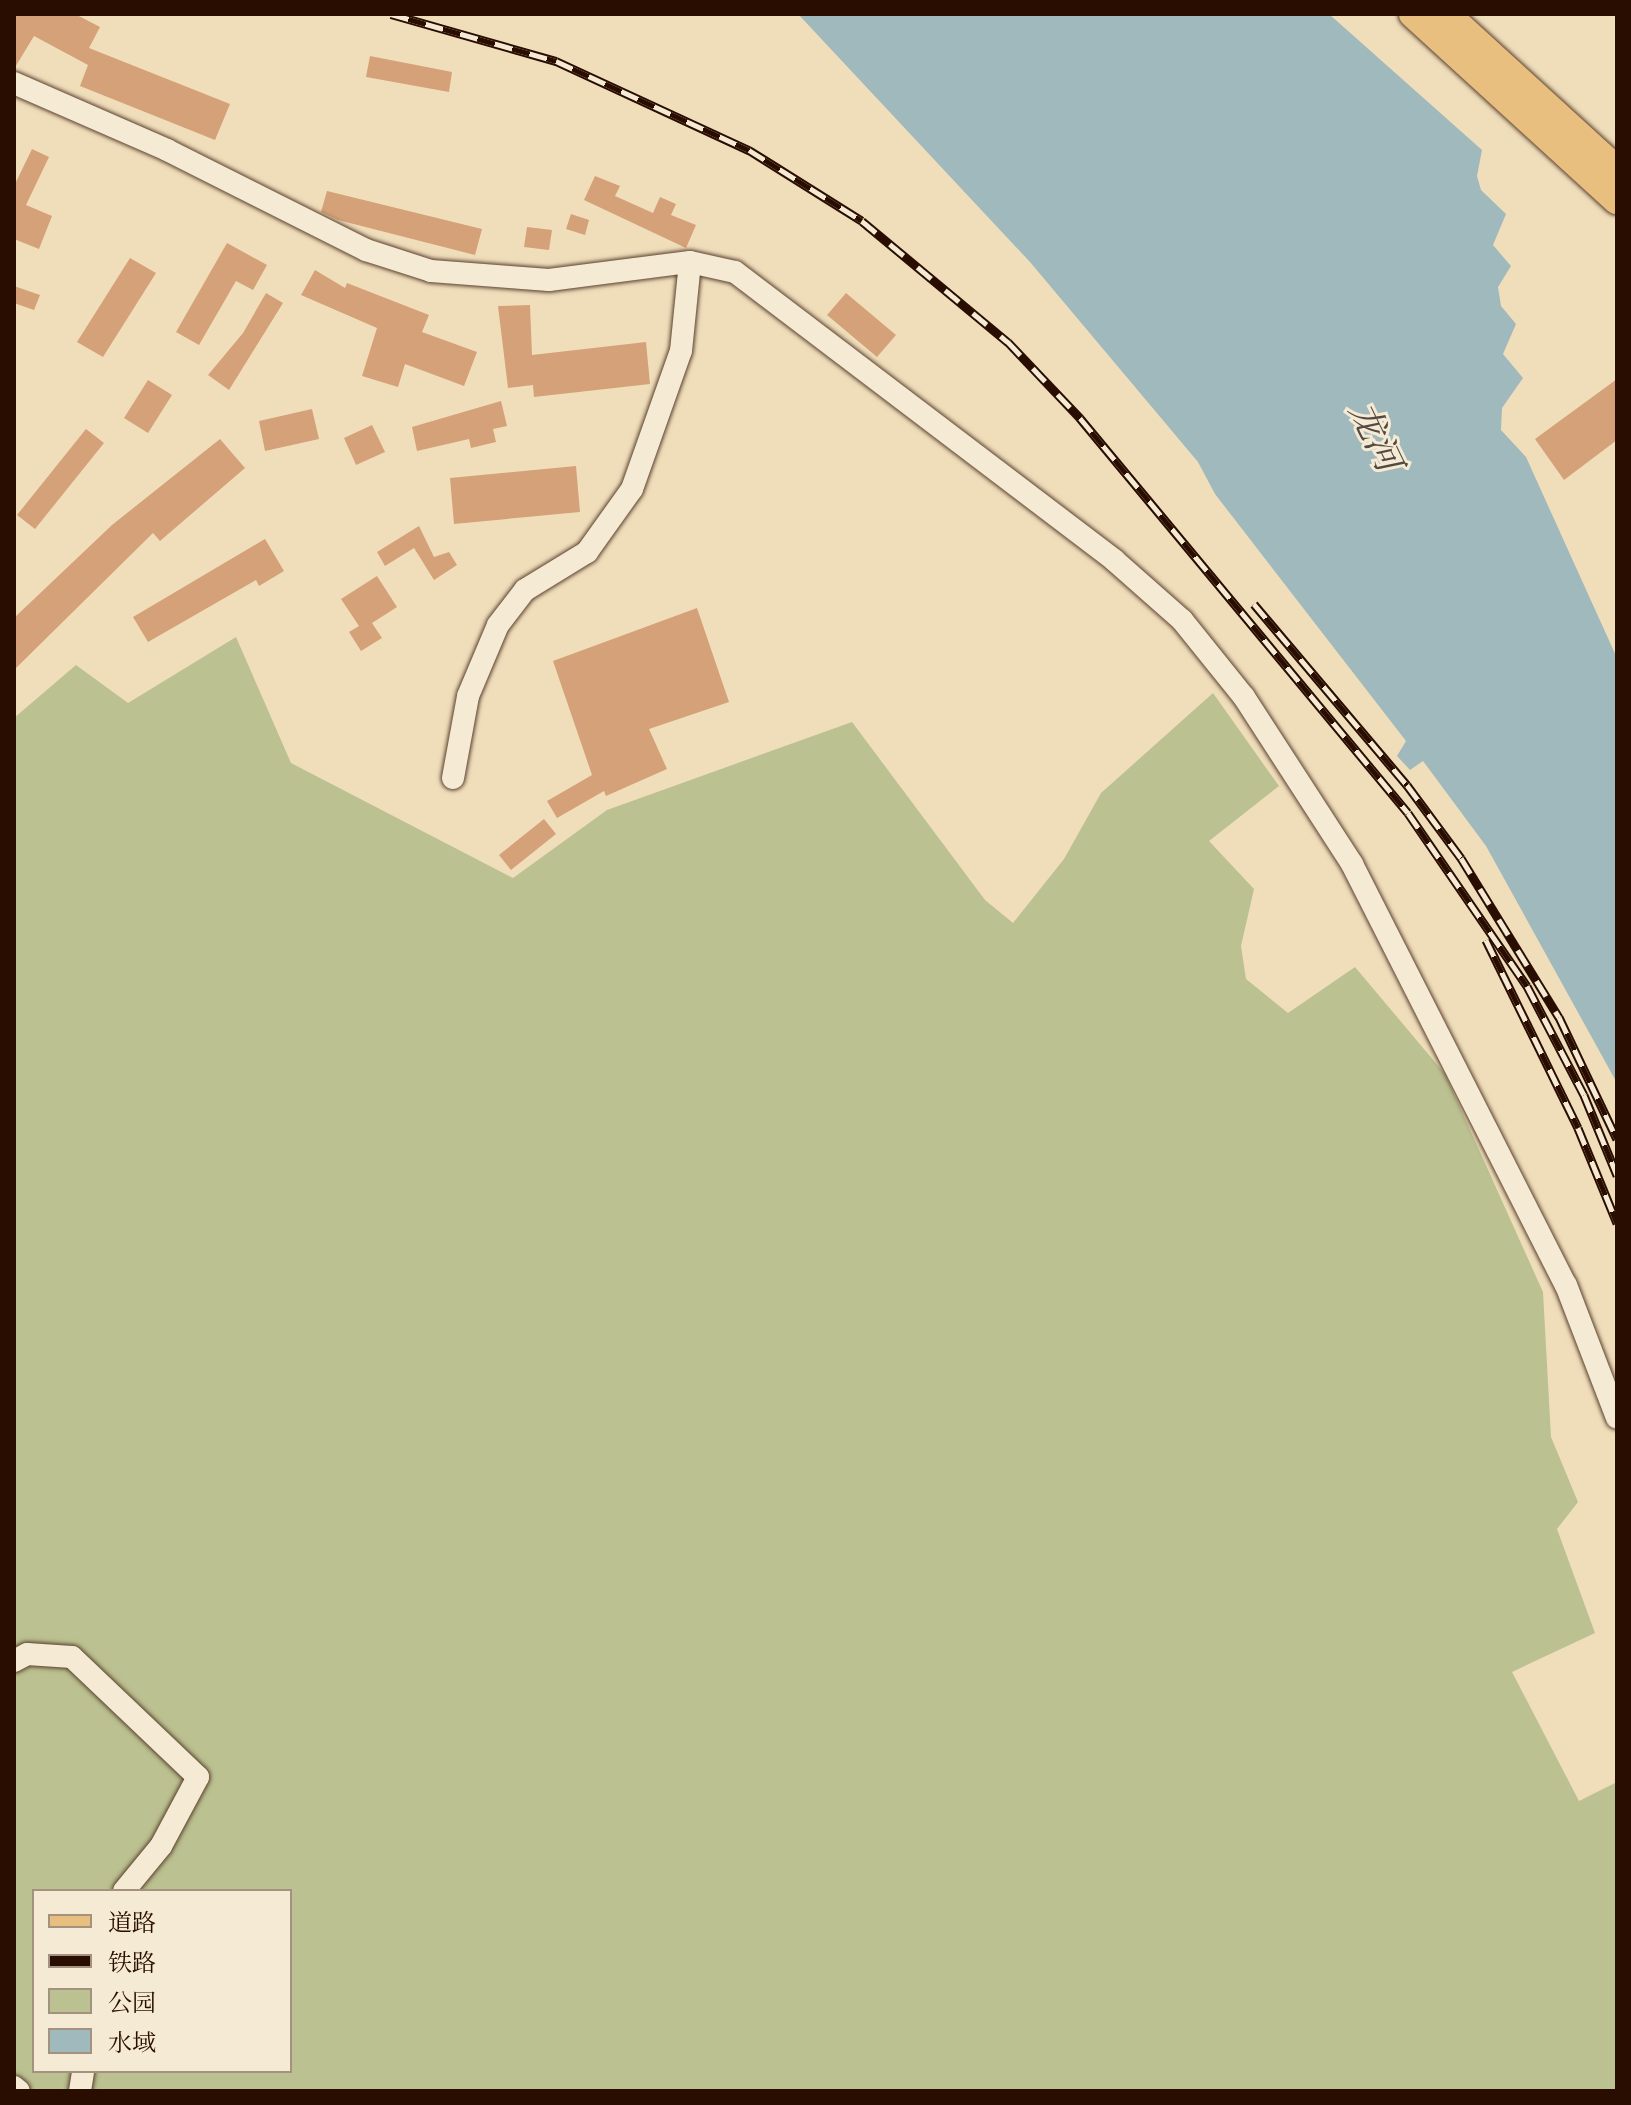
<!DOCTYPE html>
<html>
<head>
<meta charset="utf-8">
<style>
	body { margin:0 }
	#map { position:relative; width:1631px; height:2105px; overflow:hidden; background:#f0debb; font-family:"IM FELL DW Pica","Noto Serif SC",serif }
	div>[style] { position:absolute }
	.green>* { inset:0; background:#bbc190 }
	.water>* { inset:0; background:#a0b9bc }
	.building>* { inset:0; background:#d5a178 }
	.roads { filter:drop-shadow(0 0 2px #5b412f) drop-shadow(0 0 2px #5b412f) }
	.minor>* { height:22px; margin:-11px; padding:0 11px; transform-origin:11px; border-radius:11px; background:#f5ead3 }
	.major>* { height:28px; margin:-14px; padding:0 14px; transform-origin:14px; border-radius:14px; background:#e8bf7e }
	.rail>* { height:9px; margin-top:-4.5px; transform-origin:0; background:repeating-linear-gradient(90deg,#f5ead3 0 18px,#290d00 0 36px); box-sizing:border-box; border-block:2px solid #290d00 }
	span { translate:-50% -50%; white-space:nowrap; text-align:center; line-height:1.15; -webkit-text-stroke:6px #f5ead3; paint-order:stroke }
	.water-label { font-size:36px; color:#534942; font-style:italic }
	.frame { position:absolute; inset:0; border:16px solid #290d00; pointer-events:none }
	.legend { position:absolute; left:32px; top:1889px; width:260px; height:184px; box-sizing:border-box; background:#f5ead3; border:2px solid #a3927f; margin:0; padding:10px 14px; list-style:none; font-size:24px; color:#290d00 }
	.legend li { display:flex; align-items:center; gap:16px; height:40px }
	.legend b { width:40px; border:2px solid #a3927f }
</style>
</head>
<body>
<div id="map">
	<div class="green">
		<i style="clip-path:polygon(evenodd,236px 637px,291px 763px,513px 878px,607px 810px,852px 722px,985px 900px,1013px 923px,1064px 859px,1101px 793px,1213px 693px,1279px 786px,1209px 841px,1254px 889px,1241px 946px,1246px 979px,1288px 1013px,1355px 967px,1445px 1074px,1543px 1292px,1551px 1437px,1578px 1502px,1557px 1529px,1595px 1633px,1512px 1672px,1579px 1801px,1617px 1782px,1617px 2091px,14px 2091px,14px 718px,76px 665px,128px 703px,236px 637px,34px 1891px,290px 1891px,290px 2071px,34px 2071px,34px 1891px)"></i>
	</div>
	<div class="water">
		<i style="clip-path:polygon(798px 14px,1329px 14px,1482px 150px,1477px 176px,1481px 190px,1506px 214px,1493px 245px,1511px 266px,1498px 287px,1501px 306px,1516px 324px,1503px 354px,1523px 378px,1502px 408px,1501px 430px,1526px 457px,1617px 658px,1617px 1083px,1486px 846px,1423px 761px,1410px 770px,1397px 756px,1406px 741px,1215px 494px,1198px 462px,1030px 262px)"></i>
	</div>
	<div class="building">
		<i style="clip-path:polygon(14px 14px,75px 14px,100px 27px,89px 48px,230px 104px,215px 140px,80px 86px,88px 65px,34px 36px,14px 69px)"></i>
		<i style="clip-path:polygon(370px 56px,452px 72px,449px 92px,366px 77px)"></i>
		<i style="clip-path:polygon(32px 149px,49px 157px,26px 205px,52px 216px,39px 249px,14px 239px,14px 186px)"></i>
		<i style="clip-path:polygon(595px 176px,620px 186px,615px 196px,653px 213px,660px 197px,676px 204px,671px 215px,696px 225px,686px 248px,584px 200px)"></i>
		<i style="clip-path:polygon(327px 191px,482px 229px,475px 255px,338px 220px,321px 212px)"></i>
		<i style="clip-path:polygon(571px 214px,589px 220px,585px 235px,566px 229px)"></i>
		<i style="clip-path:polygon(527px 227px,552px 230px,549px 250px,524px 247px)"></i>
		<i style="clip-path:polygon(227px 243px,267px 265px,253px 290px,236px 281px,199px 345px,176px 332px)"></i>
		<i style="clip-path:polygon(130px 258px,156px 273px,103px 357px,77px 342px)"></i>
		<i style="clip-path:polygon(315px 270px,345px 288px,347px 283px,429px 315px,422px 332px,477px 352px,464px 386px,405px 364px,398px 387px,362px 376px,377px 328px,301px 295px)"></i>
		<i style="clip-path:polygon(14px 286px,40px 295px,34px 310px,14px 303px)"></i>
		<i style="clip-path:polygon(266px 293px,283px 303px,229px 390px,208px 375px,243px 333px)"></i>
		<i style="clip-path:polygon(846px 293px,896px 335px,877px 357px,827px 315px)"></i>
		<i style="clip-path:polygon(530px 305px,532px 355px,646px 342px,650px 384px,534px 397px,533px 385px,508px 388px,498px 306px)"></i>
		<i style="clip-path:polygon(1617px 379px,1617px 440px,1564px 480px,1535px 439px)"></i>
		<i style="clip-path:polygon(148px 380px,172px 395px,148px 433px,124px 418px)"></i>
		<i style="clip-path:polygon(501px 401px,507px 426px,493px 429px,496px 442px,471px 448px,469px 439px,417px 451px,412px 427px)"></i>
		<i style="clip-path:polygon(312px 409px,319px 439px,265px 451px,259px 421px)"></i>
		<i style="clip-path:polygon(372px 425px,385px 452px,356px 465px,344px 438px)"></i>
		<i style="clip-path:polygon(86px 429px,104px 443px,35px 529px,17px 515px)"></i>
		<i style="clip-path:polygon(220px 439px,245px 468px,160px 541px,153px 533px,14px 670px,14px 618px,112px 525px)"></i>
		<i style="clip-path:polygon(576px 466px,580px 512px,454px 524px,450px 478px)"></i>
		<i style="clip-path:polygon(419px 526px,434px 557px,449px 552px,457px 565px,434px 580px,414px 548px,385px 566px,377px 552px)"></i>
		<i style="clip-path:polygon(265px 539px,284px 571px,259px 586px,256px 580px,148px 642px,133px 617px)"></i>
		<i style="clip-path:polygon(377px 576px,397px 607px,372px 623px,382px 638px,361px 651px,349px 632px,359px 626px,341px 599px)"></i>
		<i style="clip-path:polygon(697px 608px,729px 702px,649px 729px,667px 769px,606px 796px,604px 791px,557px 818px,547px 801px,592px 775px,553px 661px)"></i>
		<i style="clip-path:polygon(544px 819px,556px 834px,511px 870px,499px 855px)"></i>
	</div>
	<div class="roads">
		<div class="minor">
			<i style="left:14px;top:83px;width:167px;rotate:23.6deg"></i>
			<i style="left:167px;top:150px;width:223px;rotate:26.7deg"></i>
			<i style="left:366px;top:250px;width:68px;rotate:17.9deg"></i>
			<i style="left:431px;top:271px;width:118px;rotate:4.4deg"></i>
			<i style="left:549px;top:280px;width:142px;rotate:-7.3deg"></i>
			<i style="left:690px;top:262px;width:46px;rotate:12.5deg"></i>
			<i style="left:735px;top:272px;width:476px;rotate:37.2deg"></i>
			<i style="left:1114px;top:560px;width:91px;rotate:41.4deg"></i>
			<i style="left:1182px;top:620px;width:99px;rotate:51.2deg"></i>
			<i style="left:1244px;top:697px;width:199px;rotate:57.1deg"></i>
			<i style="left:1352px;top:864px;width:472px;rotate:63.1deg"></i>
			<i style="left:1566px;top:1285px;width:142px;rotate:69deg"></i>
			<i style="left:453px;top:778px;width:83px;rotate:-79.6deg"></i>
			<i style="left:468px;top:696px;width:77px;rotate:-67.1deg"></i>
			<i style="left:498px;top:625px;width:44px;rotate:-52.4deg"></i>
			<i style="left:525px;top:590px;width:73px;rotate:-31.5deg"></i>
			<i style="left:587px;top:552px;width:77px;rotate:-54.5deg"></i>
			<i style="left:632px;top:489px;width:146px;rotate:-70.5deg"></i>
			<i style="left:681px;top:351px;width:89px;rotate:-84.2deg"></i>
			<i style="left:14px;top:1661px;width:15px;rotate:-28deg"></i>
			<i style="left:27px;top:1654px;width:45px;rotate:3.8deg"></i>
			<i style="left:72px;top:1657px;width:174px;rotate:43.6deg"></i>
			<i style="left:198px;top:1777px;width:78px;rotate:118.2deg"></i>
			<i style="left:161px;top:1846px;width:58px;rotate:129.4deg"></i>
			<i style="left:14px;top:2087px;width:6px;rotate:39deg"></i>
			<i style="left:80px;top:2091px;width:20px;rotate:-81deg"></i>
		</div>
		<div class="major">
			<i style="left:1413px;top:14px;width:276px;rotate:42.4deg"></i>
			<i style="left:1446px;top:14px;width:231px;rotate:42.4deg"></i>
		</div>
	</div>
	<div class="rail">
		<i style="left:391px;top:14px;width:172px;rotate:15.9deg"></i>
		<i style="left:556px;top:61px;width:213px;rotate:24.8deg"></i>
		<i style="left:749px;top:150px;width:133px;rotate:32.1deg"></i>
		<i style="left:862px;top:221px;width:190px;rotate:39.7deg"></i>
		<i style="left:1008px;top:342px;width:105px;rotate:46.5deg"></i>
		<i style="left:1080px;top:418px;width:513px;rotate:50.29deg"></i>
		<i style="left:1408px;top:813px;width:210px;rotate:55.5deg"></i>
		<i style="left:1527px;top:986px;width:123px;rotate:62.4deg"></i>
		<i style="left:1584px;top:1095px;width:87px;rotate:67.6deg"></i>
		<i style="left:1254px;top:604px;width:237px;rotate:49.8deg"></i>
		<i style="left:1407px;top:785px;width:91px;rotate:53.5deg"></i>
		<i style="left:1461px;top:858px;width:187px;rotate:58.4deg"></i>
		<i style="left:1559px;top:1017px;width:135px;rotate:64.6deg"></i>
		<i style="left:1486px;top:940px;width:209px;rotate:63.9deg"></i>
		<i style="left:1578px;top:1128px;width:103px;rotate:67.7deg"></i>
	</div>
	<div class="water-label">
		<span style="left:1374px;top:437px;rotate:64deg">龙河</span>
	</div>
	<div class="frame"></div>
	<ul class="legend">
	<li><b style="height:10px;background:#e8bf7e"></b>道路</li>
	<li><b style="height:10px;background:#290d00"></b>铁路</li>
	<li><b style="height:22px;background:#bbc190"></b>公园</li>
	<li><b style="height:22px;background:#a0b9bc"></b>水域</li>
	</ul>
</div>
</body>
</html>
